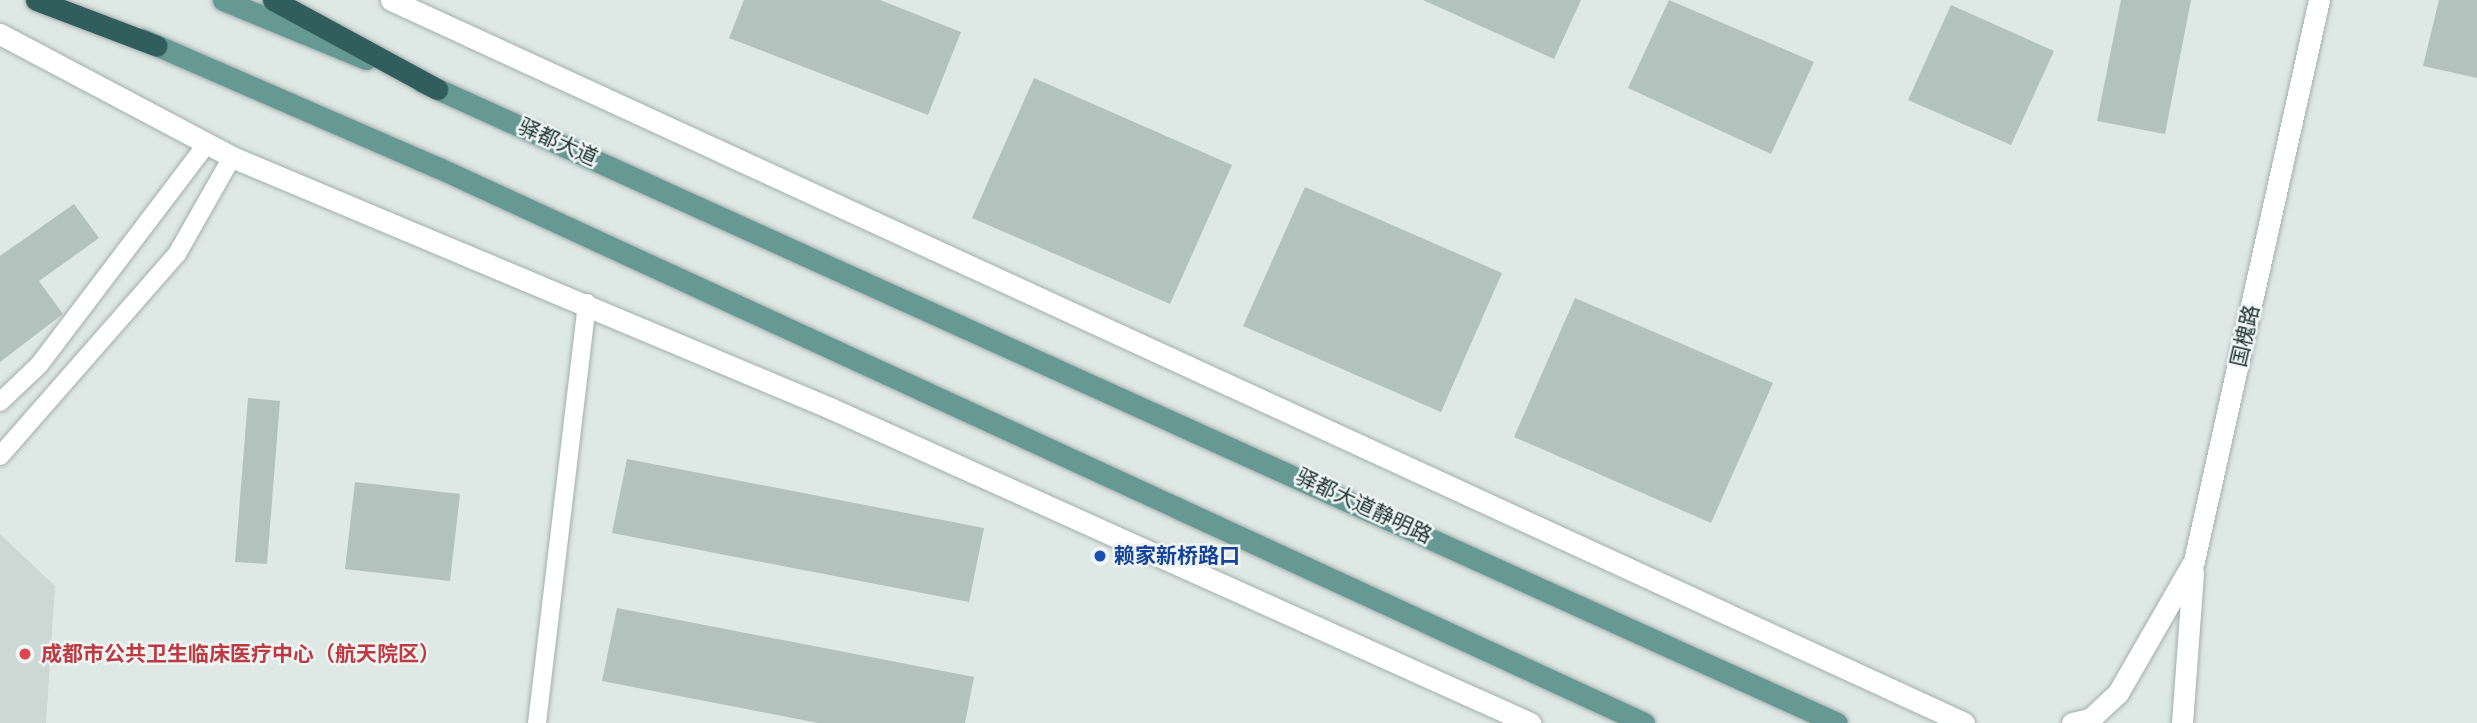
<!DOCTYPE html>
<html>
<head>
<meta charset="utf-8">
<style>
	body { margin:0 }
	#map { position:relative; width:2477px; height:723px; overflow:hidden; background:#dee8e5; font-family:"DejaVu Sans","Noto Sans SC",sans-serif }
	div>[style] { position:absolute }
	.built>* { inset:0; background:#cdd7d4 }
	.building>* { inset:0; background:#b4c2be }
	.roads { filter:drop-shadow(0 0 2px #a2afac) drop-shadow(0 0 2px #a2afac) }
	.lane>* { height:18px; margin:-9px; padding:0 9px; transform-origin:9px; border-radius:9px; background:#fff }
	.secondary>* { height:21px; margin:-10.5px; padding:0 10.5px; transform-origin:10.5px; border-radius:10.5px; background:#fff }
	.primary>* { height:21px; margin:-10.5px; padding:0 10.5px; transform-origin:10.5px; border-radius:10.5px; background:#679994 }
	.highway>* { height:21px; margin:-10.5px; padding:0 10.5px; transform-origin:10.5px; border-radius:10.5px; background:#315e5c }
	.dots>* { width:19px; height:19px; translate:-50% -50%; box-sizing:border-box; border:4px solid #eef5f3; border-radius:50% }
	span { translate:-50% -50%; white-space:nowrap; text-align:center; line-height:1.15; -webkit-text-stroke:5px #eef5f3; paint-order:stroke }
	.street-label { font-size:21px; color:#213633 }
	.transit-label { font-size:21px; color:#164399; font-weight:700 }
	.left { translate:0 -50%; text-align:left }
	.health-label { font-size:21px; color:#be3a42; font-weight:700 }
</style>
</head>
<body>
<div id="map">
	<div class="built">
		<i style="clip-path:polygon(0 534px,55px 586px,46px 723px,0 723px)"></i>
	</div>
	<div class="building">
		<i style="clip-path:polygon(744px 0,880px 0,961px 32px,928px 115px,729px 38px)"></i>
		<i style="clip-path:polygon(1423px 0,1581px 0,1554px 59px)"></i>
		<i style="clip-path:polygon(1669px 0,1814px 62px,1771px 154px,1628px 88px)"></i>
		<i style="clip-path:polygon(2121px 0,2191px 0,2165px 134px,2097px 121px)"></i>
		<i style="clip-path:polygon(2439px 0,2477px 0,2477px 78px,2423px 66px)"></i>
		<i style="clip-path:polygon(1951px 5px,2054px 51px,2011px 145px,1908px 100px)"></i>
		<i style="clip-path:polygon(1034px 78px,1232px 165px,1170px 304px,972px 218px)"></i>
		<i style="clip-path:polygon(1305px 187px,1502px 273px,1441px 412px,1243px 326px)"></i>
		<i style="clip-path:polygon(74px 204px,99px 238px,39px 281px,63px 314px,0 362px,0 256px)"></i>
		<i style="clip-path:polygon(1575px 298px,1773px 383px,1711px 523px,1514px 437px)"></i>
		<i style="clip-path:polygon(248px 398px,280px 401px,267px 564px,235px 562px)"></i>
		<i style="clip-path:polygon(627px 459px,984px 528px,969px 602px,612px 533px)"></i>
		<i style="clip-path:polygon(355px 482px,460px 494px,450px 581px,345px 569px)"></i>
		<i style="clip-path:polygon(617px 608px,974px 677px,965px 723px,818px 723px,602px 681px)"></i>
	</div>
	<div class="roads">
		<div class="lane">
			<i style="left:0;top:402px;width:54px;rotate:-43.5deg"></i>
			<i style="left:39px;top:365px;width:278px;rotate:-52.8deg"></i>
			<i style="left:0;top:456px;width:269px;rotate:-48.8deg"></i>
			<i style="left:177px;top:254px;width:112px;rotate:-60.4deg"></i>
			<i style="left:537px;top:723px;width:423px;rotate:-83.2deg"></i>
		</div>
		<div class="secondary">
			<i style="left:391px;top:0;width:1731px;rotate:24.68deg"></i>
			<i style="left:0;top:34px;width:263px;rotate:27.9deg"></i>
			<i style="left:232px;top:157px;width:649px;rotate:22.77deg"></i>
			<i style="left:830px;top:408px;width:768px;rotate:24.23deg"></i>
			<i style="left:2072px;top:723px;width:18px;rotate:-13deg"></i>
			<i style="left:2090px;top:719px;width:38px;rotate:-43deg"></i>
			<i style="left:2118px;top:693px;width:152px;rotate:-60.1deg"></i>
			<i style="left:2194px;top:561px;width:575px;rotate:-77.44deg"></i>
			<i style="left:2182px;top:723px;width:151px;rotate:-85.8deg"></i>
		</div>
		<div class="primary">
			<i style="left:223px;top:0;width:155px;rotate:22.4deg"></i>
			<i style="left:142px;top:39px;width:322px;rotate:23.5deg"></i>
			<i style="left:437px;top:167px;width:1329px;rotate:24.73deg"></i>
			<i style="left:422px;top:82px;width:1553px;rotate:24.37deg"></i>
		</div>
		<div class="highway">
			<i style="left:36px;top:0;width:129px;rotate:20.8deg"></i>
			<i style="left:273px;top:0;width:187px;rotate:28.5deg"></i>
		</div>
	</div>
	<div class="dots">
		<i style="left:1100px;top:556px;background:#1a4fb4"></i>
		<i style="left:25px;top:654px;background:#e0444e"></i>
	</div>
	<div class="street-label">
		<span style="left:558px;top:142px;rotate:24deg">驿都大道</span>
		<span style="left:2245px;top:336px;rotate:-77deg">国槐路</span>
		<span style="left:1364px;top:506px;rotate:25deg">驿都大道静明路</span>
	</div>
	<div class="transit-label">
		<span class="left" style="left:1114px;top:556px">赖家新桥路口</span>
	</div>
	<div class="health-label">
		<span class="left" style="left:41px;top:654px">成都市公共卫生临床医疗中心（航天院区）</span>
	</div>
</div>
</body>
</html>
